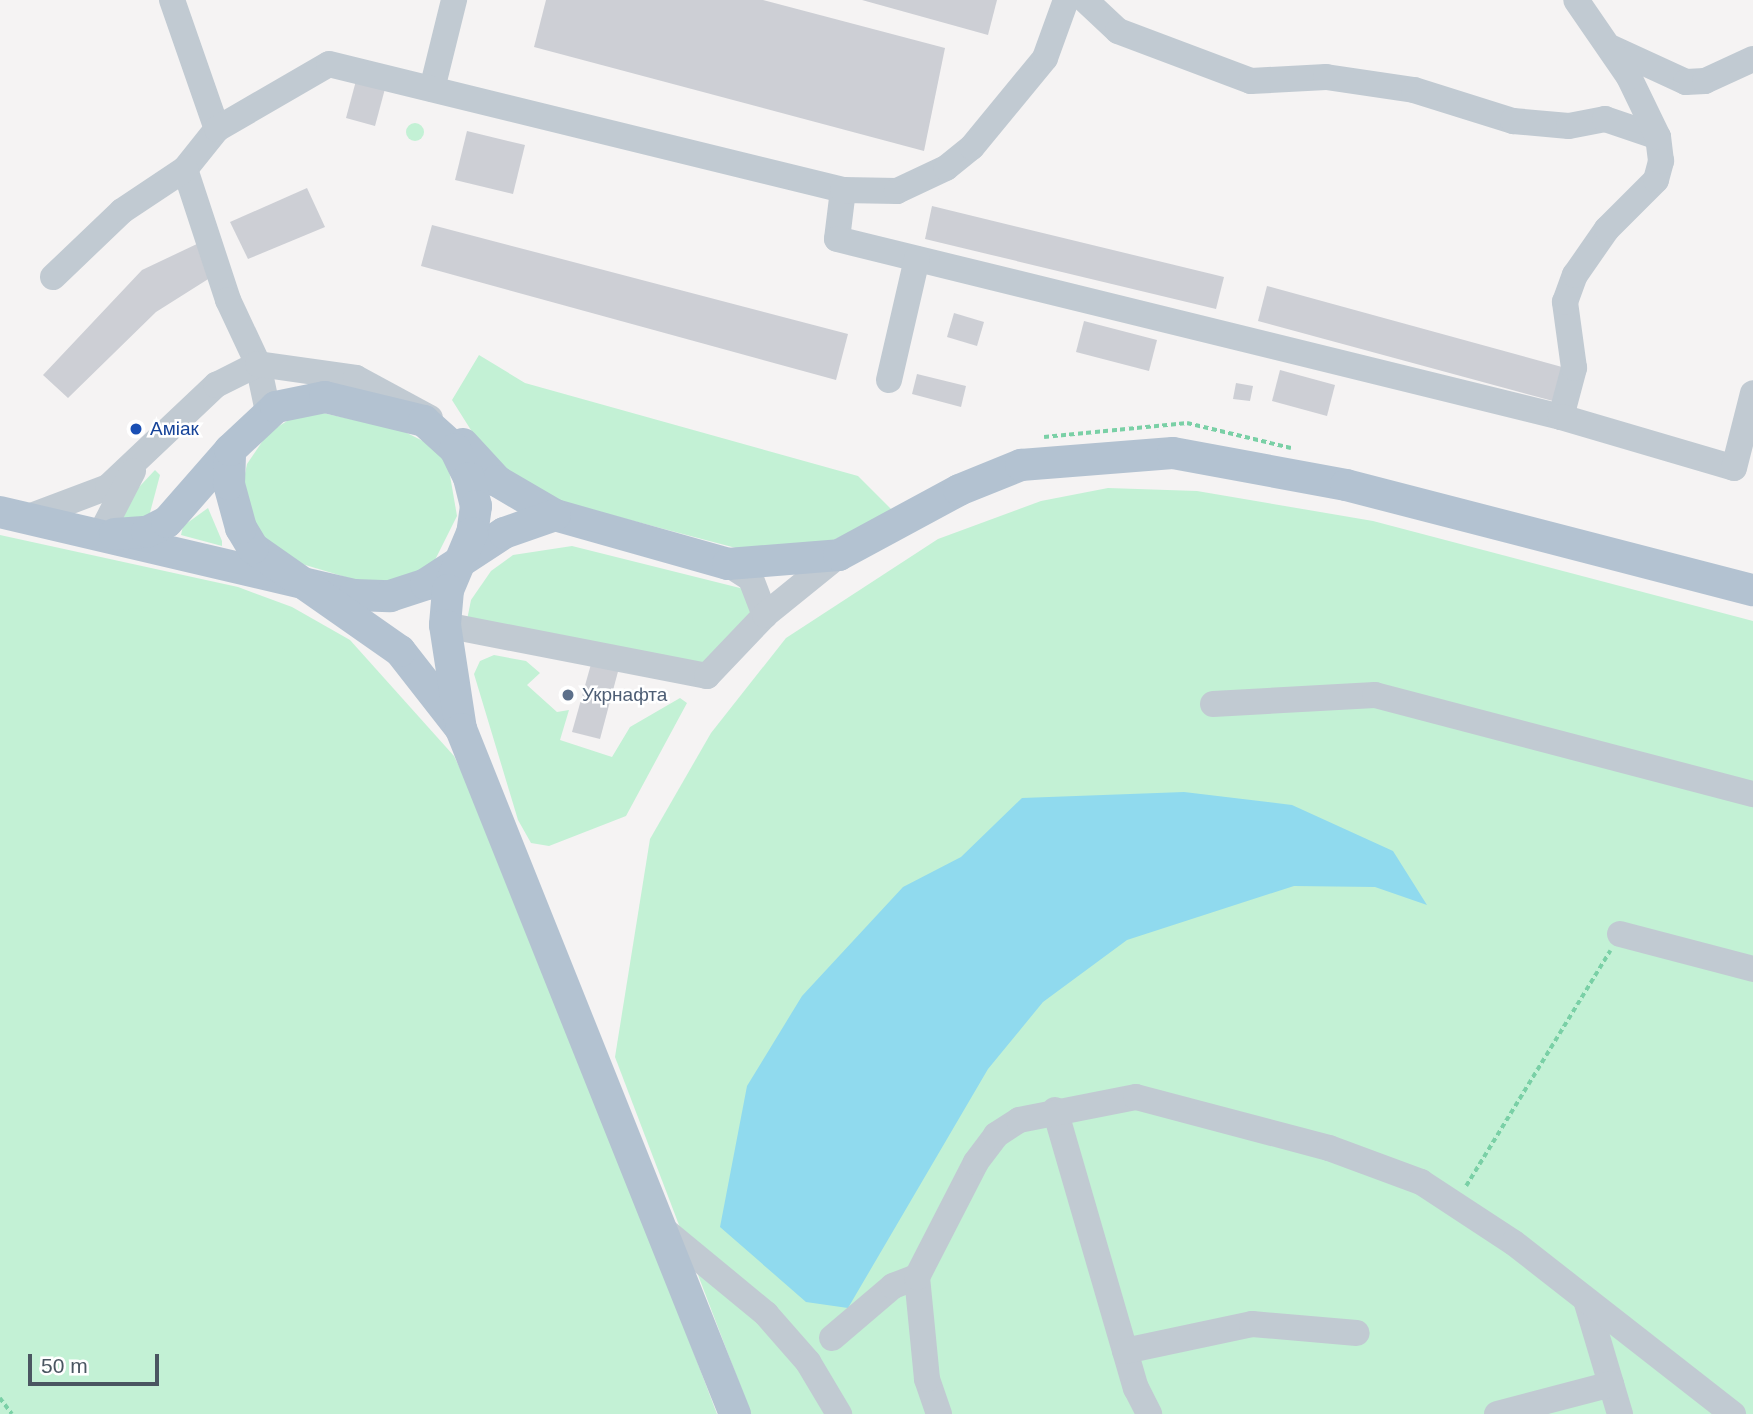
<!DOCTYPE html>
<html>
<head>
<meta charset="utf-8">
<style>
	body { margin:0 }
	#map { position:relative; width:1753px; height:1414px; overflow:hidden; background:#f5f3f3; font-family:Arial,sans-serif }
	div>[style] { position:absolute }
	.green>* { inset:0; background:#c3f1d5 }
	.round { border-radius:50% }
	.water>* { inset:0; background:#90daee }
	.building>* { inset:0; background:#cdcfd5 }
	.path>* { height:3.5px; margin-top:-1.75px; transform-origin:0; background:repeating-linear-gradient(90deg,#7ad0a6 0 5px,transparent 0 8.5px) }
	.minor>* { height:26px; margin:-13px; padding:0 13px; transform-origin:13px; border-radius:13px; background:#c1cad2 }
	.major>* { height:32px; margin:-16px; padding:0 16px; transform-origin:16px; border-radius:16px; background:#b3c2d1 }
	.dots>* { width:19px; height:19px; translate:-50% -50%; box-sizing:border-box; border:4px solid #fff; border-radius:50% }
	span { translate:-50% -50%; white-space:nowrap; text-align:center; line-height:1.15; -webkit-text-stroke:5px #fff; paint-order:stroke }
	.transit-label { font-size:19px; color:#164399 }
	.left { translate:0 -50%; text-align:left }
	.service-label { font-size:19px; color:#4e5e75 }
	.scale { position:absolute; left:28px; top:1354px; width:131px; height:32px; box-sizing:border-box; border:4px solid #4a5661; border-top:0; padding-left:9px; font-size:21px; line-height:24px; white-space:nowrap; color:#4a5661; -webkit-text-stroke:5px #fff; paint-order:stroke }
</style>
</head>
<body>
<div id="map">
	<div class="green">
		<i class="round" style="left:406px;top:123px;width:18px;height:18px"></i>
		<i style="clip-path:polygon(479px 355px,525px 383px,858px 476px,894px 512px,818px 547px,751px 552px,524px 492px,481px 446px,452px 400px)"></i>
		<i style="clip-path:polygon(318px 412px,401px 430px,429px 444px,448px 464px,457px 516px,433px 564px,403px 581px,362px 582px,282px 558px,255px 533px,244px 479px,247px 464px,268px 433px,295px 416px)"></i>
		<i style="clip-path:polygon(155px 470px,160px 475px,147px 524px,122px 518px,126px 501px)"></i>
		<i style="clip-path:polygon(1108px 488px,1197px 491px,1373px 521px,1753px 621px,1753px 1414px,751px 1414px,615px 1057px,650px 839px,711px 733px,786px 638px,938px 539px,1041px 501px)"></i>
		<i style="clip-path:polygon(208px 508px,222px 541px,222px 546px,181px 535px,183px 526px)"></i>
		<i style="clip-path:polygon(0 535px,238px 587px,292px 607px,350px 640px,454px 756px,517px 887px,717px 1414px,0 1414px)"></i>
		<i style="clip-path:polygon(572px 546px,748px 590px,757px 604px,706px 669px,467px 620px,471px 600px,491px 571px,513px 555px)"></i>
		<i style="clip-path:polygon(494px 655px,526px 661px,540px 673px,527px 685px,557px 712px,569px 710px,560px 740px,612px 757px,630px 727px,680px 698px,687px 703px,626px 816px,549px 846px,531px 843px,518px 820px,474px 674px,480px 661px)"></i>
	</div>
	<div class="water">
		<i style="clip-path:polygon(1184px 792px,1292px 805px,1393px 851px,1427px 905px,1375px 887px,1294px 886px,1127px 940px,1043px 1002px,988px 1069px,848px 1308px,806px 1302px,720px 1227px,747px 1086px,802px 996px,903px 887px,961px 857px,1022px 798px)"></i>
	</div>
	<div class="building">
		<i style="clip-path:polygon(546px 0,763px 0,945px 48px,924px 151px,534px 47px)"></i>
		<i style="clip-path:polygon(862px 0,997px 0,988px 35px)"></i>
		<i style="clip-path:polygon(357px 77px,386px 85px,375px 126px,346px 118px)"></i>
		<i style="clip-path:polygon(467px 131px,525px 145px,513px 194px,455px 180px)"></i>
		<i style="clip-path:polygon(307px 188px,325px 227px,248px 259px,230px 222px)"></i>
		<i style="clip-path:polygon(932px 206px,1224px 277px,1216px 309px,925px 239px)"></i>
		<i style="clip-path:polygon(432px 225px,848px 334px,836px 380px,421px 266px)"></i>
		<i style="clip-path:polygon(199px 243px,213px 276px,156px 312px,68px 398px,43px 375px,142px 270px)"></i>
		<i style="clip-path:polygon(1267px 286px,1562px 367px,1553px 401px,1258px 321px)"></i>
		<i style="clip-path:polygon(954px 313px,984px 322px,977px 346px,947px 337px)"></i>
		<i style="clip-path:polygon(1084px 321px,1157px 340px,1149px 371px,1076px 352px)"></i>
		<i style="clip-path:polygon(1280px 370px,1335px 385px,1327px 416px,1272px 401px)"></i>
		<i style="clip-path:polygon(917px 374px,966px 386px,961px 407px,912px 394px)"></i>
		<i style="clip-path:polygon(1236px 383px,1253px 386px,1250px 401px,1233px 399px)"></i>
		<i style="clip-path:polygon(593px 657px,620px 664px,600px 739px,572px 732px)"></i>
	</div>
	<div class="path">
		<i style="left:1044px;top:437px;width:144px;rotate:-5.6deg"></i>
		<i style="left:1187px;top:423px;width:107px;rotate:13.5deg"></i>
		<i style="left:1466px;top:1186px;width:276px;rotate:-58.5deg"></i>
		<i style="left:0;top:1398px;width:20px;rotate:53deg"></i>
	</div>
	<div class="minor">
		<i style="left:172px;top:0;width:137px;rotate:70.8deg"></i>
		<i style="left:217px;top:129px;width:51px;rotate:128.7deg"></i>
		<i style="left:185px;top:169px;width:138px;rotate:71.8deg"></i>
		<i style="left:228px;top:300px;width:71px;rotate:64.9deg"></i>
		<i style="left:258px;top:364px;width:49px;rotate:78.2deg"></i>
		<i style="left:1085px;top:0;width:45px;rotate:43.2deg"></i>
		<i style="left:1118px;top:31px;width:142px;rotate:20.6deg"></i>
		<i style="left:1251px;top:81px;width:75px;rotate:-3.1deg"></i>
		<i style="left:1326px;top:77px;width:89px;rotate:8.4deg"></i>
		<i style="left:1414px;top:90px;width:104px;rotate:17.4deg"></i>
		<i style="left:1513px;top:121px;width:56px;rotate:5.1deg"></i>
		<i style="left:1569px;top:126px;width:37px;rotate:-11deg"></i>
		<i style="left:1605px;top:119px;width:56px;rotate:18.8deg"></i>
		<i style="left:1612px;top:48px;width:81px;rotate:24.7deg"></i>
		<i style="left:1686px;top:82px;width:19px;rotate:-3deg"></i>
		<i style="left:1705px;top:81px;width:53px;rotate:-24.6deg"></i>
		<i style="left:432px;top:89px;width:92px;rotate:-76.1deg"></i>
		<i style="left:217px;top:129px;width:129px;rotate:-30.1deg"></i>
		<i style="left:329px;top:64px;width:529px;rotate:13.77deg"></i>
		<i style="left:843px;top:190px;width:49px;rotate:97deg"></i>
		<i style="left:837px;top:239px;width:746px;rotate:13.81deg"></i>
		<i style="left:1561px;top:417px;width:51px;rotate:-75.1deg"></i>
		<i style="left:1574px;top:368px;width:67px;rotate:-97.8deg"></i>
		<i style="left:1565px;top:302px;width:29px;rotate:-70deg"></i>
		<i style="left:1575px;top:275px;width:56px;rotate:-55.2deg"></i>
		<i style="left:1607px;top:229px;width:69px;rotate:-45deg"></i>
		<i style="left:1656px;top:180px;width:20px;rotate:-75deg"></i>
		<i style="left:1661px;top:161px;width:24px;rotate:-97deg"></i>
		<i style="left:1658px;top:137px;width:67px;rotate:-115.8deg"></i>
		<i style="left:1629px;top:77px;width:93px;rotate:-124.5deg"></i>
		<i style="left:843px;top:190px;width:54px;rotate:1.1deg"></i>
		<i style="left:897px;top:191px;width:54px;rotate:-25.1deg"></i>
		<i style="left:946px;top:168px;width:33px;rotate:-39deg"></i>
		<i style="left:972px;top:147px;width:115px;rotate:-50.6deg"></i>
		<i style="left:1045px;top:58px;width:62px;rotate:-70.1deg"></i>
		<i style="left:53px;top:277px;width:95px;rotate:-43.7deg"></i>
		<i style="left:122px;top:211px;width:76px;rotate:-33.7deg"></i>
		<i style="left:889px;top:380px;width:124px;rotate:-77deg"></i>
		<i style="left:1561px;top:417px;width:180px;rotate:16.4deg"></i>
		<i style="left:1734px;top:468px;width:77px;rotate:-75.8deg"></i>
		<i style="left:26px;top:518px;width:88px;rotate:-20.7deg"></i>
		<i style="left:108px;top:487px;width:149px;rotate:-43.4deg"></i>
		<i style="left:216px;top:385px;width:47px;rotate:-26.6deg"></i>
		<i style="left:258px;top:364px;width:99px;rotate:8.1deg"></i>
		<i style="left:356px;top:378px;width:84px;rotate:28.4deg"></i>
		<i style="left:100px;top:535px;width:72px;rotate:-62.7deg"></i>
		<i style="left:728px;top:564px;width:27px;rotate:33deg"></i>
		<i style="left:751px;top:579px;width:39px;rotate:69deg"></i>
		<i style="left:445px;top:625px;width:267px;rotate:11deg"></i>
		<i style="left:707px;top:676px;width:84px;rotate:-46.4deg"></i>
		<i style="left:765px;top:615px;width:95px;rotate:-39deg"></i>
		<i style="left:1213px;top:704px;width:162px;rotate:-3.2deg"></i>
		<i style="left:1375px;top:695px;width:391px;rotate:14.7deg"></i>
		<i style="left:1620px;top:934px;width:138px;rotate:14.7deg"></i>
		<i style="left:1055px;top:1110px;width:290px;rotate:73.8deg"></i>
		<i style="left:1136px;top:1388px;width:29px;rotate:63deg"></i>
		<i style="left:663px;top:1229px;width:134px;rotate:39.5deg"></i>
		<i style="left:766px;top:1314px;width:64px;rotate:48.8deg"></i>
		<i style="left:808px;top:1362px;width:61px;rotate:59.2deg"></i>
		<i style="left:1586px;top:1300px;width:119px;rotate:73.4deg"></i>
		<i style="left:832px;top:1338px;width:80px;rotate:-40.4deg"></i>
		<i style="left:893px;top:1286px;width:26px;rotate:-21deg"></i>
		<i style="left:1125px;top:1351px;width:130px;rotate:-12deg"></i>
		<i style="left:1252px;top:1324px;width:105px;rotate:4.9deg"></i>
		<i style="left:939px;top:1414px;width:37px;rotate:-109deg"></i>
		<i style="left:927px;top:1379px;width:102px;rotate:-95.6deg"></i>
		<i style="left:917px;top:1277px;width:129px;rotate:-62.8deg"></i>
		<i style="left:976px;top:1162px;width:34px;rotate:-53deg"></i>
		<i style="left:996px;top:1135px;width:27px;rotate:-33deg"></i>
		<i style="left:1019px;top:1120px;width:119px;rotate:-11.1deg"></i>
		<i style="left:1136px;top:1097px;width:200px;rotate:14.8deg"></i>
		<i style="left:1329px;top:1148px;width:98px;rotate:20.3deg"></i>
		<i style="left:1421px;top:1182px;width:111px;rotate:33.3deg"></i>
		<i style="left:1514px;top:1243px;width:278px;rotate:38deg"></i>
		<i style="left:1497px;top:1414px;width:118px;rotate:-14.7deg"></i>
	</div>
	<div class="major">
		<i style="left:463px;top:444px;width:50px;rotate:47.4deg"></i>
		<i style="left:497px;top:481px;width:67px;rotate:30.4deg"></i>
		<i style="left:555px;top:515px;width:180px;rotate:15.8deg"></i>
		<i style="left:728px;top:564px;width:111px;rotate:-4.6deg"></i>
		<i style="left:839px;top:555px;width:136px;rotate:-28.4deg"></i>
		<i style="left:959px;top:490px;width:67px;rotate:-22deg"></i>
		<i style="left:1021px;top:465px;width:152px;rotate:-4.5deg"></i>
		<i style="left:1173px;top:453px;width:176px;rotate:10.5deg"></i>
		<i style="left:1346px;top:485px;width:420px;rotate:14.5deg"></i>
		<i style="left:0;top:512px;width:364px;rotate:13.2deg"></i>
		<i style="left:354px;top:595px;width:36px;rotate:2deg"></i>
		<i style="left:390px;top:596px;width:38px;rotate:-18deg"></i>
		<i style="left:426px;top:584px;width:93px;rotate:-33.2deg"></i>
		<i style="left:504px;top:533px;width:54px;rotate:-19.4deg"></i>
		<i style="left:115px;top:534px;width:32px;rotate:-4deg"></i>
		<i style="left:147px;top:532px;width:22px;rotate:-27deg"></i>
		<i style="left:167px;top:522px;width:96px;rotate:-48.8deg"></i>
		<i style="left:461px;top:729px;width:99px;rotate:-128deg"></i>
		<i style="left:400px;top:651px;width:179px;rotate:-145deg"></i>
		<i style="left:253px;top:548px;width:23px;rotate:-121deg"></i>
		<i style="left:241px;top:528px;width:46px;rotate:-105.3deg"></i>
		<i style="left:229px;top:484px;width:34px;rotate:-88deg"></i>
		<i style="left:230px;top:450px;width:63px;rotate:-43.1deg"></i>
		<i style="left:276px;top:407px;width:50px;rotate:-11.5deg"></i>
		<i style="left:325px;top:397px;width:102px;rotate:13.6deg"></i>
		<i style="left:424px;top:421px;width:42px;rotate:42.1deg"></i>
		<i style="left:455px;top:449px;width:32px;rotate:64deg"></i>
		<i style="left:469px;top:478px;width:29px;rotate:76deg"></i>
		<i style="left:476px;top:506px;width:27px;rotate:98deg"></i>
		<i style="left:472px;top:533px;width:62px;rotate:112.8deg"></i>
		<i style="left:448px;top:590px;width:35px;rotate:95deg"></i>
		<i style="left:445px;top:625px;width:105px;rotate:81.3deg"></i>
		<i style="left:461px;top:729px;width:738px;rotate:68.2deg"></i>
	</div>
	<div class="dots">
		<i style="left:136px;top:429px;background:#1a4fb4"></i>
		<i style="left:568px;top:695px;background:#5c6f8a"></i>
	</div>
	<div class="transit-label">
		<span class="left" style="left:150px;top:429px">Аміак</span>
	</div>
	<div class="service-label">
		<span class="left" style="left:582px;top:695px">Укрнафта</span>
	</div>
	<div class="scale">50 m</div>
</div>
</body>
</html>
